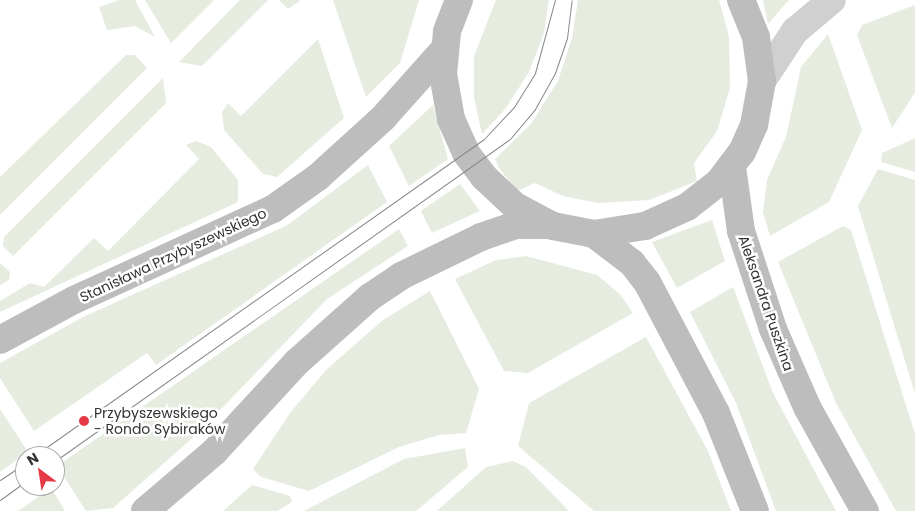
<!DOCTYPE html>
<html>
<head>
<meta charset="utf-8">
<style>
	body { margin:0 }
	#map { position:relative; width:915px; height:511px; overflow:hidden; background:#fff; font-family:Poppins,sans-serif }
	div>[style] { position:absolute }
	.green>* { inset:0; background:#e6ecdf }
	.tertiary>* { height:28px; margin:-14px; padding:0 14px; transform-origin:14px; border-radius:14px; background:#d0d0d0 }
	.secondary>* { height:28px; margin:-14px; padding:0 14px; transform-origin:14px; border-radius:14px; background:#bdbdbd }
	.tram>* { height:1px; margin:-0.5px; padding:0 0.5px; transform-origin:0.5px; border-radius:0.5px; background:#888 }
	.dots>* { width:14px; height:14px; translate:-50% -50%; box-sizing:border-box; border:2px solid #fff; border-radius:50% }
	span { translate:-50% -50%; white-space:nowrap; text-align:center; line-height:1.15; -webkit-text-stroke:5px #fff; paint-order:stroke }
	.street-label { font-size:14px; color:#333 }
	.poi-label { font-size:14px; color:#333 }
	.left { translate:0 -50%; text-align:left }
	.north { position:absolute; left:15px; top:446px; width:50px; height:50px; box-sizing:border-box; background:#fff; border:1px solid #adadad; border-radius:50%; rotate:329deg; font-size:14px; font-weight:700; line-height:20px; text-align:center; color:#333 }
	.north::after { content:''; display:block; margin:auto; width:18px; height:22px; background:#e63946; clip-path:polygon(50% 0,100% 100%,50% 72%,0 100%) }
</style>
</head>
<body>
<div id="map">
	<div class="green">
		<i style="clip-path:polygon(119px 0,135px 0,155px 37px,135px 26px,107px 30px,99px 7px)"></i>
		<i style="clip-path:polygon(145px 0,214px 0,171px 43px)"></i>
		<i style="clip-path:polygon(240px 0,268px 0,202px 66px,179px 62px)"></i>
		<i style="clip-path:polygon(279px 0,301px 0,288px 9px)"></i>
		<i style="clip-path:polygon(333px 0,419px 0,400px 63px,366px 97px)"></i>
		<i style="clip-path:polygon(496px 0,549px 0,544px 33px,529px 72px,506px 108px,482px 134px,474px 97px,474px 56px)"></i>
		<i style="clip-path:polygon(578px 0,719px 0,729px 36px,730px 88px,717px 131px,694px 163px,697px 181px,649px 200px,598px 203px,563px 196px,535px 183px,517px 191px,499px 168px,495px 159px,531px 124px,558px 81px,572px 38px)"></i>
		<i style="clip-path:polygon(763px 0,789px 0,768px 24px)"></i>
		<i style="clip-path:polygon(915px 5px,915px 93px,892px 128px,857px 35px,862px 25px)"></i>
		<i style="clip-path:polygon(828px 34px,862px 130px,829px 202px,770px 236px,763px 212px,767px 180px,786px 137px,801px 67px)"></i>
		<i style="clip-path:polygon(318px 39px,344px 118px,277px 177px,263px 174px,224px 130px,222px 112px,228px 103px,241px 116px)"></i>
		<i style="clip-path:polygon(126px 55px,135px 55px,147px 68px,0 215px,0 177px)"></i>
		<i style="clip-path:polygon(163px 78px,166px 103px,13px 256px,3px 246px,4px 237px)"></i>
		<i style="clip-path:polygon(433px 105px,448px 159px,409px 186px,389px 146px)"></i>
		<i style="clip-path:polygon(915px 138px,915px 172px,881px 162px,882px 153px)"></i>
		<i style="clip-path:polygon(196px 141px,211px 147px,238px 180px,238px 202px,0 312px,0 301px,30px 283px,44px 287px,94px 238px,108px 251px,199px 159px,186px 145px)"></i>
		<i style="clip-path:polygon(368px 165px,387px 202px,156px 365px,147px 353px,34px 431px,0 378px,0 363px,83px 317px,286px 226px)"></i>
		<i style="clip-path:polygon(878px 169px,915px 180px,915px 394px,858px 206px)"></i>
		<i style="clip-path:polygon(460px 184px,480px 211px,432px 233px,421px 211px)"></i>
		<i style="clip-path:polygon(712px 220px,725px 261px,677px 288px,652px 242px)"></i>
		<i style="clip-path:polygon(843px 226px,851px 230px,915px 434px,915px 511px,896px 511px,836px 403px,778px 262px)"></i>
		<i style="clip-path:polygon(399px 229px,408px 246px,327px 299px,197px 434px,113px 508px,86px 511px,57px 466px)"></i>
		<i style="clip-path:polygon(526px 256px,597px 275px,620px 294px,633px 313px,528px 373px,504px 371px,455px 279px,496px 260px)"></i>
		<i style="clip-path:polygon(0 263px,10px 272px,9px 280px,0 285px)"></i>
		<i style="clip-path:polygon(733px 287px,773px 393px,836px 511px,776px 511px,736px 403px,690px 312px)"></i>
		<i style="clip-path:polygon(430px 291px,479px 389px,466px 433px,439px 435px,399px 447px,309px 491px,261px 477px,253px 469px,290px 413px,326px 370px,383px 320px)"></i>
		<i style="clip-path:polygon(646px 337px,708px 451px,731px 511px,594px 511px,518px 446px,529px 403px)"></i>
		<i style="clip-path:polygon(0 409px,28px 452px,0 472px)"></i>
		<i style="clip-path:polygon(465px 448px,468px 467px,416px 511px,304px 511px,404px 459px)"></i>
		<i style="clip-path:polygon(513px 461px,526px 467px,569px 511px,437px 511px,486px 467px)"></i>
		<i style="clip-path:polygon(252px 485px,290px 496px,292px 502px,277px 511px,223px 511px)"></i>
		<i style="clip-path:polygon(51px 488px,65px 511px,18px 511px)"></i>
	</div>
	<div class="tertiary">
		<i style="left:762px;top:81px;width:60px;rotate:-56.6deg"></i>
		<i style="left:795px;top:31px;width:48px;rotate:-40deg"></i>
	</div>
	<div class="secondary">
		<i style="left:459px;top:0;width:34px;rotate:111deg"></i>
		<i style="left:447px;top:32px;width:42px;rotate:95.4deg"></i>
		<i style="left:443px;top:74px;width:46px;rotate:79.9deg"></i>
		<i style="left:451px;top:119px;width:37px;rotate:66deg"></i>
		<i style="left:466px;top:153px;width:30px;rotate:53deg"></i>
		<i style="left:484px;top:177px;width:42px;rotate:43.1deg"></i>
		<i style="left:515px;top:206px;width:43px;rotate:27.8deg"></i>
		<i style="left:553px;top:226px;width:42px;rotate:11deg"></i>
		<i style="left:594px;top:234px;width:52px;rotate:-8.9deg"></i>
		<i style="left:645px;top:226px;width:46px;rotate:-24.3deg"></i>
		<i style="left:687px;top:207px;width:41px;rotate:-38deg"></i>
		<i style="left:719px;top:182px;width:38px;rotate:-53deg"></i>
		<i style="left:742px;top:152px;width:30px;rotate:-66deg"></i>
		<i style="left:754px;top:125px;width:45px;rotate:-79.7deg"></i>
		<i style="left:762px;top:81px;width:44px;rotate:-97.8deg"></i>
		<i style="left:756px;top:37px;width:40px;rotate:-112deg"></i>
		<i style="left:732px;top:167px;width:65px;rotate:82deg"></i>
		<i style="left:741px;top:231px;width:103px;rotate:71.9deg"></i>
		<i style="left:773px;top:329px;width:85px;rotate:66.4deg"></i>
		<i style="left:807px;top:407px;width:119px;rotate:60.9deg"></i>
		<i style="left:594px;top:234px;width:48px;rotate:37.3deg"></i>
		<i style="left:632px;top:263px;width:24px;rotate:52deg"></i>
		<i style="left:647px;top:282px;width:148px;rotate:62.2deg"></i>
		<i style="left:716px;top:413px;width:105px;rotate:68.3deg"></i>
		<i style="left:0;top:340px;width:84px;rotate:-28.4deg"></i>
		<i style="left:74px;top:300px;width:219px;rotate:-24.6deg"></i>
		<i style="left:273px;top:209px;width:55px;rotate:-35.4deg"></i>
		<i style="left:318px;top:177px;width:88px;rotate:-42.2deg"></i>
		<i style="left:383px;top:118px;width:90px;rotate:-48.2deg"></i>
		<i style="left:145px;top:511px;width:91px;rotate:-40.5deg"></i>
		<i style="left:214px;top:452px;width:122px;rotate:-47.3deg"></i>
		<i style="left:297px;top:362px;width:98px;rotate:-41.7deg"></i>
		<i style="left:370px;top:297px;width:37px;rotate:-34deg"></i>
		<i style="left:401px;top:276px;width:89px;rotate:-26deg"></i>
		<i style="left:481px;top:237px;width:37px;rotate:-19deg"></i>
		<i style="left:516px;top:225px;width:33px"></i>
	</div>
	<div class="tram">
		<i style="left:34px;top:456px;width:550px;rotate:-35.16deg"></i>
		<i style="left:484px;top:139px;width:44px;rotate:-46.8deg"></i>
		<i style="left:514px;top:107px;width:40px;rotate:-58deg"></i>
		<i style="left:535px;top:73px;width:76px;rotate:-74.7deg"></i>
		<i style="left:55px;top:461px;width:557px;rotate:-35.29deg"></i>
		<i style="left:510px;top:139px;width:39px;rotate:-50deg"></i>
		<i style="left:535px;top:109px;width:41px;rotate:-60.9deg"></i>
		<i style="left:555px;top:73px;width:37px;rotate:-71deg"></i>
		<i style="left:567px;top:38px;width:38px;rotate:-83deg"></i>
		<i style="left:0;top:480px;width:30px;rotate:-34deg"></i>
		<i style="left:0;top:500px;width:31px;rotate:-36deg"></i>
	</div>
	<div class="dots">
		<i style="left:84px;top:421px;background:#e63946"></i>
	</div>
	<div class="street-label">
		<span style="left:173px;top:255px;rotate:-25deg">Stanisława Przybyszewskiego</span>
		<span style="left:766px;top:303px;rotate:71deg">Aleksandra Puszkina</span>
	</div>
	<div class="poi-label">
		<span class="left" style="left:94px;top:421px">Przybyszewskiego<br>- Rondo Sybiraków</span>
	</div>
	<div class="north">N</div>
</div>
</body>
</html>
